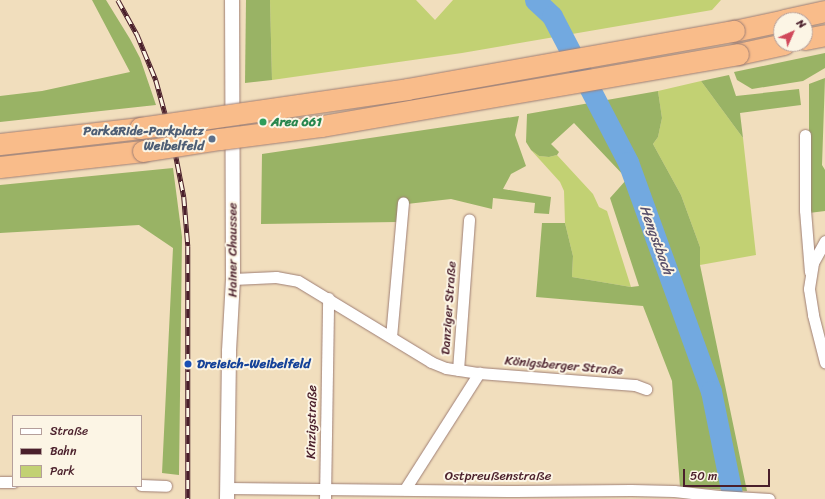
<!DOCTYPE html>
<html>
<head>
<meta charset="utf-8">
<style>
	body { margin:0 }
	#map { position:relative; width:825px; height:499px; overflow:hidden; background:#f1debd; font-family:Sriracha,sans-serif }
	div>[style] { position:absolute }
	.green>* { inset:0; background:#c2d173 }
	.forest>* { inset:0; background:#99b365 }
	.river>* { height:21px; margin:-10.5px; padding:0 10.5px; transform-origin:10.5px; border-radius:10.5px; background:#72a9e0 }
	.roads { filter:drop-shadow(0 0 1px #9e7e74) drop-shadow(0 0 1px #9e7e74) }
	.minor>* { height:11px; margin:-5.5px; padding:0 5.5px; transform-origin:5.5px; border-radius:5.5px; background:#fff }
	.tertiary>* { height:14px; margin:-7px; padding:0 7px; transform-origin:7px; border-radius:7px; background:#fff }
	.motorway>* { height:21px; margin:-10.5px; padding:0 10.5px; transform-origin:10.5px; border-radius:10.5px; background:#f9bc8a }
	.rail>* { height:4.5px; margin-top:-2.25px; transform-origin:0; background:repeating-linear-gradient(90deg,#fcf5e5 0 9px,#4a1f2b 0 18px); box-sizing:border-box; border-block:1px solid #4a1f2b }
	.bridges { filter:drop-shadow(0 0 1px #9e7e74) drop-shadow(0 0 1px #9e7e74) }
	.motorway-bridge>* { height:21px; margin:-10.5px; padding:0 10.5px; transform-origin:10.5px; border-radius:10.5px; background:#f9bc8a }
	.dots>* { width:11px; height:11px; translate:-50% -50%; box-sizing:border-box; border:2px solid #fcf5e5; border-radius:50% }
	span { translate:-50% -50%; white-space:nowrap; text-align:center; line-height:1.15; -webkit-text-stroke:4px #fcf5e5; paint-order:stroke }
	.leisure-label { font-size:13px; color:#27864d; font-weight:700 }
	.left { translate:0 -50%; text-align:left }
	.service-label { font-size:13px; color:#4e5e75; font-weight:700 }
	.right { translate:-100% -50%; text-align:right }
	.street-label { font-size:13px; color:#4a1f2b }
	.transit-label { font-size:13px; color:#164399; font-weight:700 }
	.water-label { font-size:14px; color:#584f6a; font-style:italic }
	.legend { position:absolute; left:12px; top:415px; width:130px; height:72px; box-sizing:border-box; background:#fcf5e5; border:1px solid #b59f9b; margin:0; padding:5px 7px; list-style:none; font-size:12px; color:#4a1f2b }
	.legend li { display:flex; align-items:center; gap:8px; height:20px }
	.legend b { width:20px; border:1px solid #b59f9b }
	.north { position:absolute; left:773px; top:12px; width:40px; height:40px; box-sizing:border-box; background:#fcf5e5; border:1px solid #b59f9b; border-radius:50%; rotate:45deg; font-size:11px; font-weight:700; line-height:16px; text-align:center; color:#4a1f2b }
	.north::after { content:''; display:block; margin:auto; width:14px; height:18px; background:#d1495b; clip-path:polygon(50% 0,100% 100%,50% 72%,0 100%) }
	.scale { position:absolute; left:683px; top:469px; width:87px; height:18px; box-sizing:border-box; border:2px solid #4a1f2b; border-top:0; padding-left:5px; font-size:12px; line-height:14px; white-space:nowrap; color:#4a1f2b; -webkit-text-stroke:3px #fcf5e5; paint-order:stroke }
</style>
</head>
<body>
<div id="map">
	<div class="green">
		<i style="clip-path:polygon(270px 0,416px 0,435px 20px,453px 0,721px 0,712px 10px,462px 53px,272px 80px)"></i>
		<i style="clip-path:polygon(701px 81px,743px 138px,756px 255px,700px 265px,700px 247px,681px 195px,653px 144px,658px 137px,662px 118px,658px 91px)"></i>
		<i style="clip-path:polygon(531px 150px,539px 156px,549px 157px,557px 155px,593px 194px,599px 207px,607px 211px,631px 287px,572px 277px,573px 256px,565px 223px,564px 191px,560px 182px)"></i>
	</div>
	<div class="forest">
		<i style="clip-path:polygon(92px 0,106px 0,130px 39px,140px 58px,156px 105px,0 122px,0 96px,42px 91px,130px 72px)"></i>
		<i style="clip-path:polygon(246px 0,270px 0,272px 80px,245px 83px)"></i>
		<i style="clip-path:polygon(825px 53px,825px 68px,803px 81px,752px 89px,737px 80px,734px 72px)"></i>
		<i style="clip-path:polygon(729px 75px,736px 96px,799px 89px,801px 105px,740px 113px,743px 138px,701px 81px)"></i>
		<i style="clip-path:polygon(825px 78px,822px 165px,825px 170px,825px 211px,809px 213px,809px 84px)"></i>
		<i style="clip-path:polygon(658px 91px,662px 118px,658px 137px,653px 144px,681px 195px,700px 247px,700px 265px,747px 491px,680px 487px,672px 381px,643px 306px,536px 297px,542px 223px,565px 223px,573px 256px,572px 277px,631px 287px,639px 286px,610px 198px,627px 179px,574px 123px,551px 144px,559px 152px,557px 155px,549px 157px,539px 156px,531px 150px,526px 142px,527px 114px)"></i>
		<i style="clip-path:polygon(519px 116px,515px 135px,526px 166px,511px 174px,503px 189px,551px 197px,549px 214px,534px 213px,535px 203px,493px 198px,492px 209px,451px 199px,398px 205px,397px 222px,261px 224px,262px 154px)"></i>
		<i style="clip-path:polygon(173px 168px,182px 237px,179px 475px,162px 473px,173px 248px,139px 225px,0 233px,0 185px)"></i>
	</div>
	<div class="river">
		<i style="left:535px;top:0;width:23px;rotate:43deg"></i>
		<i style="left:552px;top:16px;width:165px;rotate:62.5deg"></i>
		<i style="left:628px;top:162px;width:244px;rotate:70.1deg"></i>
		<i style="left:711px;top:391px;width:110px;rotate:78.5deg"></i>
	</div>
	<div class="roads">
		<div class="minor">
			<i style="left:805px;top:135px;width:75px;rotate:90deg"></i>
			<i style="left:805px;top:210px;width:62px;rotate:85.4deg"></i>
			<i style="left:825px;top:241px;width:25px;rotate:119deg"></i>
			<i style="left:813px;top:263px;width:26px;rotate:99deg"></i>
			<i style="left:809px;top:289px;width:26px;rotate:81deg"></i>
			<i style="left:813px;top:315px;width:49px;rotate:75.7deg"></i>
			<i style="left:233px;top:279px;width:43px;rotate:-2.7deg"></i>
			<i style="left:276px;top:277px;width:22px;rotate:10deg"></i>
			<i style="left:298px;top:281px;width:156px;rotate:31.3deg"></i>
			<i style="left:431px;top:362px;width:16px;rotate:22deg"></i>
			<i style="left:446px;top:368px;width:33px;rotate:9deg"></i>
			<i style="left:479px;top:373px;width:156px;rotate:4.4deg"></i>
			<i style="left:635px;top:385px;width:12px;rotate:20deg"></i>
			<i style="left:391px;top:337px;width:135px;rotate:-84.9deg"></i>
			<i style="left:458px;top:370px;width:151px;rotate:-85.8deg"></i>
			<i style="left:0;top:482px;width:13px"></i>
			<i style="left:141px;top:485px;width:25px;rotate:2deg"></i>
			<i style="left:227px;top:488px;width:288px;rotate:0.6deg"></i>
			<i style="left:515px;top:491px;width:116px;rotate:-0.5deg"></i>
			<i style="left:631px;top:490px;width:43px;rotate:1.3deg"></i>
			<i style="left:674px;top:491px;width:45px;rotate:6.3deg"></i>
			<i style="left:719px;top:496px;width:50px;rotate:3.4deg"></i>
			<i style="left:405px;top:489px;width:138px;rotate:-57.5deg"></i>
			<i style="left:325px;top:499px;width:201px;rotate:-89.1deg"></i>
		</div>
		<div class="tertiary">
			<i style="left:227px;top:499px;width:148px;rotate:-89.2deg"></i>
			<i style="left:229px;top:351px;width:72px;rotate:-86.8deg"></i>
			<i style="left:233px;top:279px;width:279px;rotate:-90.2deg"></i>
		</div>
		<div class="motorway">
			<i style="left:784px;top:20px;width:42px;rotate:-12.4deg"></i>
			<i style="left:734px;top:31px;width:48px;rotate:-12deg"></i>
			<i style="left:805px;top:39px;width:20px;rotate:-11deg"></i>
			<i style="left:738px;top:54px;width:47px;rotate:-12.3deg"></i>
			<i style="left:0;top:144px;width:141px;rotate:-6.5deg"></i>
			<i style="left:0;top:167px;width:144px;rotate:-6.4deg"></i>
		</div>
	</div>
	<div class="rail">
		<i style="left:118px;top:0;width:39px;rotate:61deg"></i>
		<i style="left:137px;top:34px;width:50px;rotate:67.6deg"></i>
		<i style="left:156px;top:80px;width:68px;rotate:74.7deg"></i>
		<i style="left:174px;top:146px;width:52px;rotate:78.9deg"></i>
		<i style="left:184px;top:197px;width:49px;rotate:85.3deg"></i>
		<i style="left:188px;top:246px;width:253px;rotate:90deg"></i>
	</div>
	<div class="bridges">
		<div class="motorway-bridge">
			<i style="left:140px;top:128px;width:270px;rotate:-8.3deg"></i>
			<i style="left:407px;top:89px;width:332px;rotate:-10.1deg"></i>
			<i style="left:143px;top:151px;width:78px;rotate:-8.9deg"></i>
			<i style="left:220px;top:139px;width:103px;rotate:-7.3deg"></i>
			<i style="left:322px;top:126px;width:422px;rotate:-9.8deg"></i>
		</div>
	</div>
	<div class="dots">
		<i style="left:263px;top:122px;background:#2e9e5b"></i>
		<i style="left:212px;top:139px;background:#5c6f8a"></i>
		<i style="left:188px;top:364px;background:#1a4fb4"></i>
	</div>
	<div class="leisure-label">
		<span class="left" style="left:271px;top:122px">Area 661</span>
	</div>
	<div class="service-label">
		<span class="right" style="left:204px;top:139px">Park&amp;Ride-Parkplatz<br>Weibelfeld</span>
	</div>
	<div class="street-label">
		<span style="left:233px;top:250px;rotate:-90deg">Hainer Chaussee</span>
		<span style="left:449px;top:308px;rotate:-86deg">Danziger Straße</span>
		<span style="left:564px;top:366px;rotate:5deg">Königsberger Straße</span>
		<span style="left:312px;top:422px;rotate:-89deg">Kinzigstraße</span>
		<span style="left:498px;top:476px">Ostpreußenstraße</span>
	</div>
	<div class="transit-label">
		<span class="left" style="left:197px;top:364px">Dreieich-Weibelfeld</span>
	</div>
	<div class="water-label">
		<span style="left:656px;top:240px;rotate:70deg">Hengstbach</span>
	</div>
	<ul class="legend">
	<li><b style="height:5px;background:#fff"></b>Straße</li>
	<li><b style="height:5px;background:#4a1f2b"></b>Bahn</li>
	<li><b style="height:11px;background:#c2d173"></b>Park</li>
	</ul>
	<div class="north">N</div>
	<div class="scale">50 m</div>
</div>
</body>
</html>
